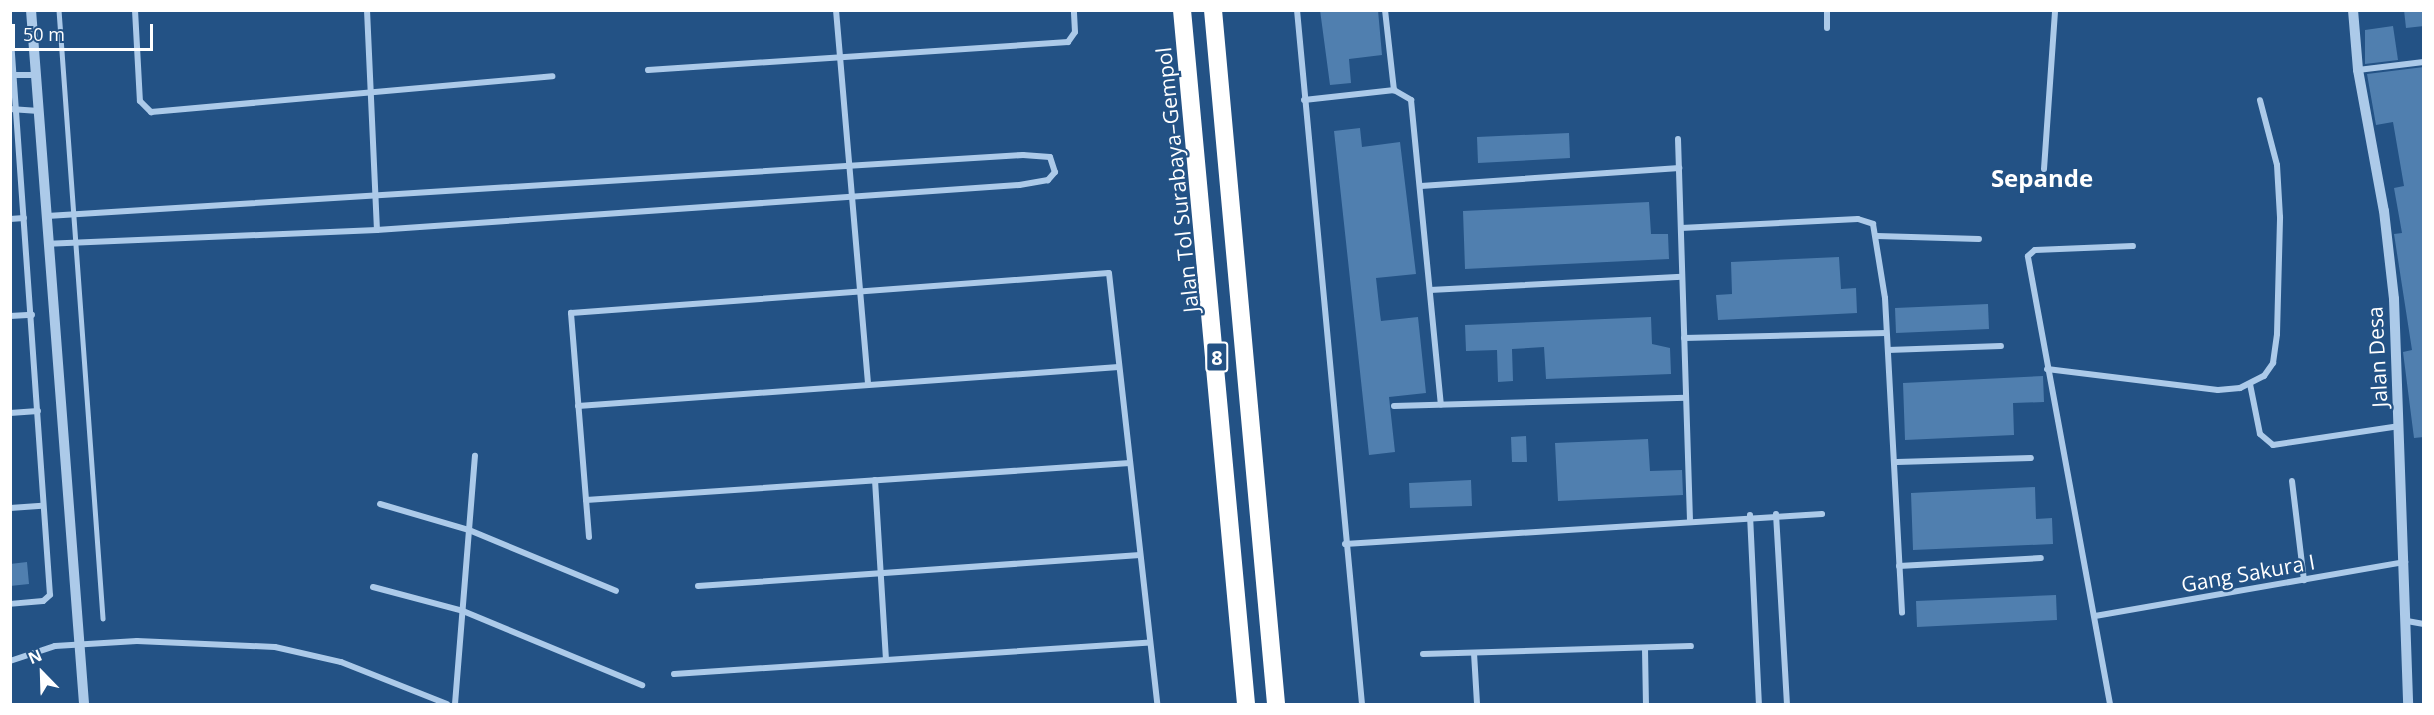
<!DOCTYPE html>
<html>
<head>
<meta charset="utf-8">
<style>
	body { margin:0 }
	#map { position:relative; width:2434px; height:715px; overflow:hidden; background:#235285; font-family:"Open Sans",sans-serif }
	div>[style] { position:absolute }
	.building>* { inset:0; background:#507faf }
	.service>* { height:4.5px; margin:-2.25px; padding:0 2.25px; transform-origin:2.25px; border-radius:2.25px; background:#accae9 }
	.minor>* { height:6px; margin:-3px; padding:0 3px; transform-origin:3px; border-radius:3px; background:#accae9 }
	.tertiary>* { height:10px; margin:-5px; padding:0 5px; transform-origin:5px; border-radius:5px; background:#accae9 }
	.motorway>* { height:18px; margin:-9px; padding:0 9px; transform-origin:9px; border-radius:9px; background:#fff }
	span { translate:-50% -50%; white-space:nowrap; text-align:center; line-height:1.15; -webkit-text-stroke:4.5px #235285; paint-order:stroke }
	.shield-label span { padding:2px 4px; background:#235285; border:2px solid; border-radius:4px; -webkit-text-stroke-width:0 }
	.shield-label { font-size:20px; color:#fff; font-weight:700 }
	.street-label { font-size:21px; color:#fff }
	.quarter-label { font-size:24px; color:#fff; font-weight:700 }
	.frame { position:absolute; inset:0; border:12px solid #fff; pointer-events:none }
	.north { position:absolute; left:12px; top:643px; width:60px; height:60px; -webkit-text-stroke:4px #235285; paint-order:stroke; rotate:337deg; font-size:16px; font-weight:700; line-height:24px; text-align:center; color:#fff }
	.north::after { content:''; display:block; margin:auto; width:21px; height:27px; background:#fff; clip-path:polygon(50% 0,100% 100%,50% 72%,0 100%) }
	.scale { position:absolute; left:12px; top:24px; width:141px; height:27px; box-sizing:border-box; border:3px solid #fff; border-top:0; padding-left:8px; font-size:18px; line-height:21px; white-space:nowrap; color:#fff; -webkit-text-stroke:4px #235285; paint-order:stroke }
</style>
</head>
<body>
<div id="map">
	<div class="building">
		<i style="clip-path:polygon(1320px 10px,1378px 10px,1382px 55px,1349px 59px,1351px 83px,1330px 85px)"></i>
		<i style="clip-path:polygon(2404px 10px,2424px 10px,2424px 26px,2406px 28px)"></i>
		<i style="clip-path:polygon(2393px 26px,2398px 60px,2365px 64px,2365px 30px)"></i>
		<i style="clip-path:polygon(2424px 67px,2424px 437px,2414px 438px,2403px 352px,2412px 350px,2394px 234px,2402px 233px,2394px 188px,2404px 186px,2393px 122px,2376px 125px,2367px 74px)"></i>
		<i style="clip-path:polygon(1360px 128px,1362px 147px,1400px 142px,1416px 274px,1376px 278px,1380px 314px,1381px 321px,1418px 317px,1426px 393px,1389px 397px,1395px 452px,1369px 455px,1334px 131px)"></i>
		<i style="clip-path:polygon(1569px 133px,1570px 158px,1478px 163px,1477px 137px)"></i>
		<i style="clip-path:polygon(1649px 202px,1651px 234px,1668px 234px,1669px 259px,1465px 269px,1463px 211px)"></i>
		<i style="clip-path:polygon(1839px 257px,1841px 289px,1856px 288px,1857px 313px,1718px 320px,1716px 295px,1732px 294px,1731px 262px)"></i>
		<i style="clip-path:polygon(1988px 304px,1989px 329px,1896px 333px,1895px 308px)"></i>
		<i style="clip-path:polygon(1651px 317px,1652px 344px,1670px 348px,1671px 374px,1546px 379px,1544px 347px,1512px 349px,1513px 381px,1498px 382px,1497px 350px,1466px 351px,1465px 325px)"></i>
		<i style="clip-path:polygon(2043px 376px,2044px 402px,2013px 403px,2014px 435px,1905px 440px,1903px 383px)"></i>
		<i style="clip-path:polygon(1526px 436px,1527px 462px,1512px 462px,1511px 437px)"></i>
		<i style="clip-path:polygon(1648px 439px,1650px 471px,1682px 470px,1683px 495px,1558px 501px,1555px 443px)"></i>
		<i style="clip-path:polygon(1471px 480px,1472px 506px,1410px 508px,1409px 483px)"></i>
		<i style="clip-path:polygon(2035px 487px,2036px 519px,2052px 518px,2053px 544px,1913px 550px,1911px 493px)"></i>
		<i style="clip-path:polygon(27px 562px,29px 584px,10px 586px,10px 564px)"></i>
		<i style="clip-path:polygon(2056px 595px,2057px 620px,1917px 627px,1916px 601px)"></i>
	</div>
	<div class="service">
		<i style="left:59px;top:10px;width:610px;rotate:85.86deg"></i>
	</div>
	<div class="minor">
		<i style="left:135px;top:10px;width:91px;rotate:86.9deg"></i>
		<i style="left:140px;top:101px;width:16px;rotate:45deg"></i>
		<i style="left:151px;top:112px;width:403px;rotate:-5.1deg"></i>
		<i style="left:367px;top:10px;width:220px;rotate:87.4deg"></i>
		<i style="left:836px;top:10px;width:376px;rotate:85.1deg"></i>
		<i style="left:1297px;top:10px;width:697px;rotate:84.65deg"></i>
		<i style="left:1385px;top:10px;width:81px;rotate:83.6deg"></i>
		<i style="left:1827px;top:10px;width:18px;rotate:90deg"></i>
		<i style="left:10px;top:26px;width:570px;rotate:85.98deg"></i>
		<i style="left:50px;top:595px;width:9px;rotate:139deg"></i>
		<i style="left:43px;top:601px;width:33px;rotate:175deg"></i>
		<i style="left:648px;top:70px;width:421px;rotate:-3.8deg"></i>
		<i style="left:1068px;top:42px;width:12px;rotate:-55deg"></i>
		<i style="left:1075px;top:32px;width:22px;rotate:-93deg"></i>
		<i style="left:2358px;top:70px;width:66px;rotate:-6.9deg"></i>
		<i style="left:10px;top:75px;width:27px"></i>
		<i style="left:1304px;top:100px;width:91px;rotate:-6.3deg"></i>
		<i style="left:1394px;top:90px;width:20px;rotate:30deg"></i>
		<i style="left:1411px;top:100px;width:306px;rotate:84.4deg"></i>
		<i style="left:10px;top:109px;width:29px;rotate:4deg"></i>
		<i style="left:1678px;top:139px;width:381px;rotate:88.2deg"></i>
		<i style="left:2044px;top:169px;width:159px;rotate:-86deg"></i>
		<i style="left:1421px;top:186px;width:259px;rotate:-4deg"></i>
		<i style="left:47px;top:216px;width:978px;rotate:-3.58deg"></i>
		<i style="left:1023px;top:155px;width:27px;rotate:4deg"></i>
		<i style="left:1050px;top:157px;width:16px;rotate:72deg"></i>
		<i style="left:1055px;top:172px;width:11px;rotate:131deg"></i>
		<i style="left:1048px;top:180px;width:29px;rotate:170deg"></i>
		<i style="left:1019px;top:185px;width:644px;rotate:175.99deg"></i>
		<i style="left:377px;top:230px;width:328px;rotate:177.6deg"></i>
		<i style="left:10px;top:219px;width:14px;rotate:-4deg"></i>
		<i style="left:1681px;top:228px;width:177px;rotate:-2.9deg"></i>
		<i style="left:1858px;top:219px;width:16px;rotate:18deg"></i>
		<i style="left:1873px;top:224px;width:75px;rotate:80.8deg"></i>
		<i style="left:1885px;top:298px;width:315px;rotate:86.9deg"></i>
		<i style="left:1877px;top:236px;width:102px;rotate:1.7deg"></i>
		<i style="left:1430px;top:290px;width:252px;rotate:-3deg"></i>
		<i style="left:10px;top:316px;width:22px;rotate:-3deg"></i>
		<i style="left:1684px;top:338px;width:202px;rotate:-1.4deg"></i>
		<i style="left:1888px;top:350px;width:113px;rotate:-2deg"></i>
		<i style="left:2047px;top:369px;width:172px;rotate:7deg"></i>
		<i style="left:2218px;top:390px;width:22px;rotate:-5deg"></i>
		<i style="left:2240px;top:388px;width:27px;rotate:-27deg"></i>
		<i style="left:2264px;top:376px;width:16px;rotate:-55deg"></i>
		<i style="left:2273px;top:363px;width:29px;rotate:-82deg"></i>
		<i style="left:2277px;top:334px;width:117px;rotate:-88.5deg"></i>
		<i style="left:2280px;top:217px;width:52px;rotate:-93.3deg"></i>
		<i style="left:2277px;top:165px;width:67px;rotate:-104.7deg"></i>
		<i style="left:2250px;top:384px;width:51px;rotate:78.7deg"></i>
		<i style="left:2260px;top:434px;width:17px;rotate:40deg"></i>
		<i style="left:2273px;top:445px;width:128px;rotate:-8.5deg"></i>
		<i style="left:578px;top:406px;width:542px;rotate:-4.12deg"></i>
		<i style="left:1394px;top:406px;width:292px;rotate:-1.6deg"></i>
		<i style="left:10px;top:413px;width:28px;rotate:-4deg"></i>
		<i style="left:1897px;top:462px;width:134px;rotate:-1.7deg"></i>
		<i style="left:875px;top:480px;width:180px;rotate:86.5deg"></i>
		<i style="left:2292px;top:481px;width:100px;rotate:83.1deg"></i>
		<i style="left:586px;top:500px;width:545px;rotate:-3.89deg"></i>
		<i style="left:380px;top:504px;width:93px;rotate:16.3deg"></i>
		<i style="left:469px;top:530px;width:159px;rotate:22.5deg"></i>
		<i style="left:10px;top:508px;width:32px;rotate:-4deg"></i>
		<i style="left:1776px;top:514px;width:190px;rotate:86.7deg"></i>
		<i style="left:1750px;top:515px;width:189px;rotate:87.3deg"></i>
		<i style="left:589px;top:537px;width:225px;rotate:-94.6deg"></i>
		<i style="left:571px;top:313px;width:539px;rotate:-4.25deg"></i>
		<i style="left:1109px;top:273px;width:434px;rotate:83.6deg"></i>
		<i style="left:1345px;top:544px;width:478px;rotate:-3.6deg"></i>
		<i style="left:1899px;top:566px;width:142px;rotate:-3.2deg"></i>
		<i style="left:698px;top:586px;width:443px;rotate:-4deg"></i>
		<i style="left:373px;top:587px;width:93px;rotate:14.9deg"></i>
		<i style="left:463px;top:611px;width:194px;rotate:22.5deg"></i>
		<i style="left:2095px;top:616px;width:315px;rotate:-9.9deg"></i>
		<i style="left:2407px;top:621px;width:17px;rotate:10deg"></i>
		<i style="left:1645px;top:649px;width:55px;rotate:89deg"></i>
		<i style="left:1474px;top:653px;width:51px;rotate:86.6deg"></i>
		<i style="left:1423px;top:654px;width:268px;rotate:-1.7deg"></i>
		<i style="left:10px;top:661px;width:47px;rotate:-18.4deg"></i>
		<i style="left:55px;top:646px;width:82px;rotate:-3.5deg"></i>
		<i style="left:137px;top:641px;width:138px;rotate:2.5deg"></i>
		<i style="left:275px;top:647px;width:68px;rotate:12.8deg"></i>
		<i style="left:341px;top:662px;width:114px;rotate:21.6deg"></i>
		<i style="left:674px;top:674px;width:477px;rotate:-3.8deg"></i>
		<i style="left:455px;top:704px;width:249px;rotate:-85.4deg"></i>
		<i style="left:2110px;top:704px;width:455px;rotate:-100.4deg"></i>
		<i style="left:2028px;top:256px;width:9px;rotate:-41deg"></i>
		<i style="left:2035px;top:250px;width:98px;rotate:-2.3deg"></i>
	</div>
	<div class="tertiary">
		<i style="left:31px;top:10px;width:696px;rotate:85.63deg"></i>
		<i style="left:2353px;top:10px;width:60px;rotate:85.2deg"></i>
		<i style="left:2358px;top:70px;width:143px;rotate:79.6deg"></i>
		<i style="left:2384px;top:211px;width:89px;rotate:83.5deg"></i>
		<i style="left:2394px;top:299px;width:405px;rotate:88deg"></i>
	</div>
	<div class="motorway">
		<i style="left:1182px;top:10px;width:697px;rotate:84.73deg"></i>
		<i style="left:1213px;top:10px;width:697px;rotate:84.81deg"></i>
	</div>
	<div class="shield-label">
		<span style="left:1217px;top:357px">8</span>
	</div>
	<div class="street-label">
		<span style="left:1177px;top:180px;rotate:-96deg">Jalan Tol Surabaya–Gempol</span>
		<span style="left:2377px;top:357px;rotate:-93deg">Jalan Desa</span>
		<span style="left:2248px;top:573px;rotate:-10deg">Gang Sakura I</span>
	</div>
	<div class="quarter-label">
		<span style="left:2042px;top:178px">Sepande</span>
	</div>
	<div class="frame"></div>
	<div class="north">N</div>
	<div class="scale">50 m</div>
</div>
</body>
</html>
